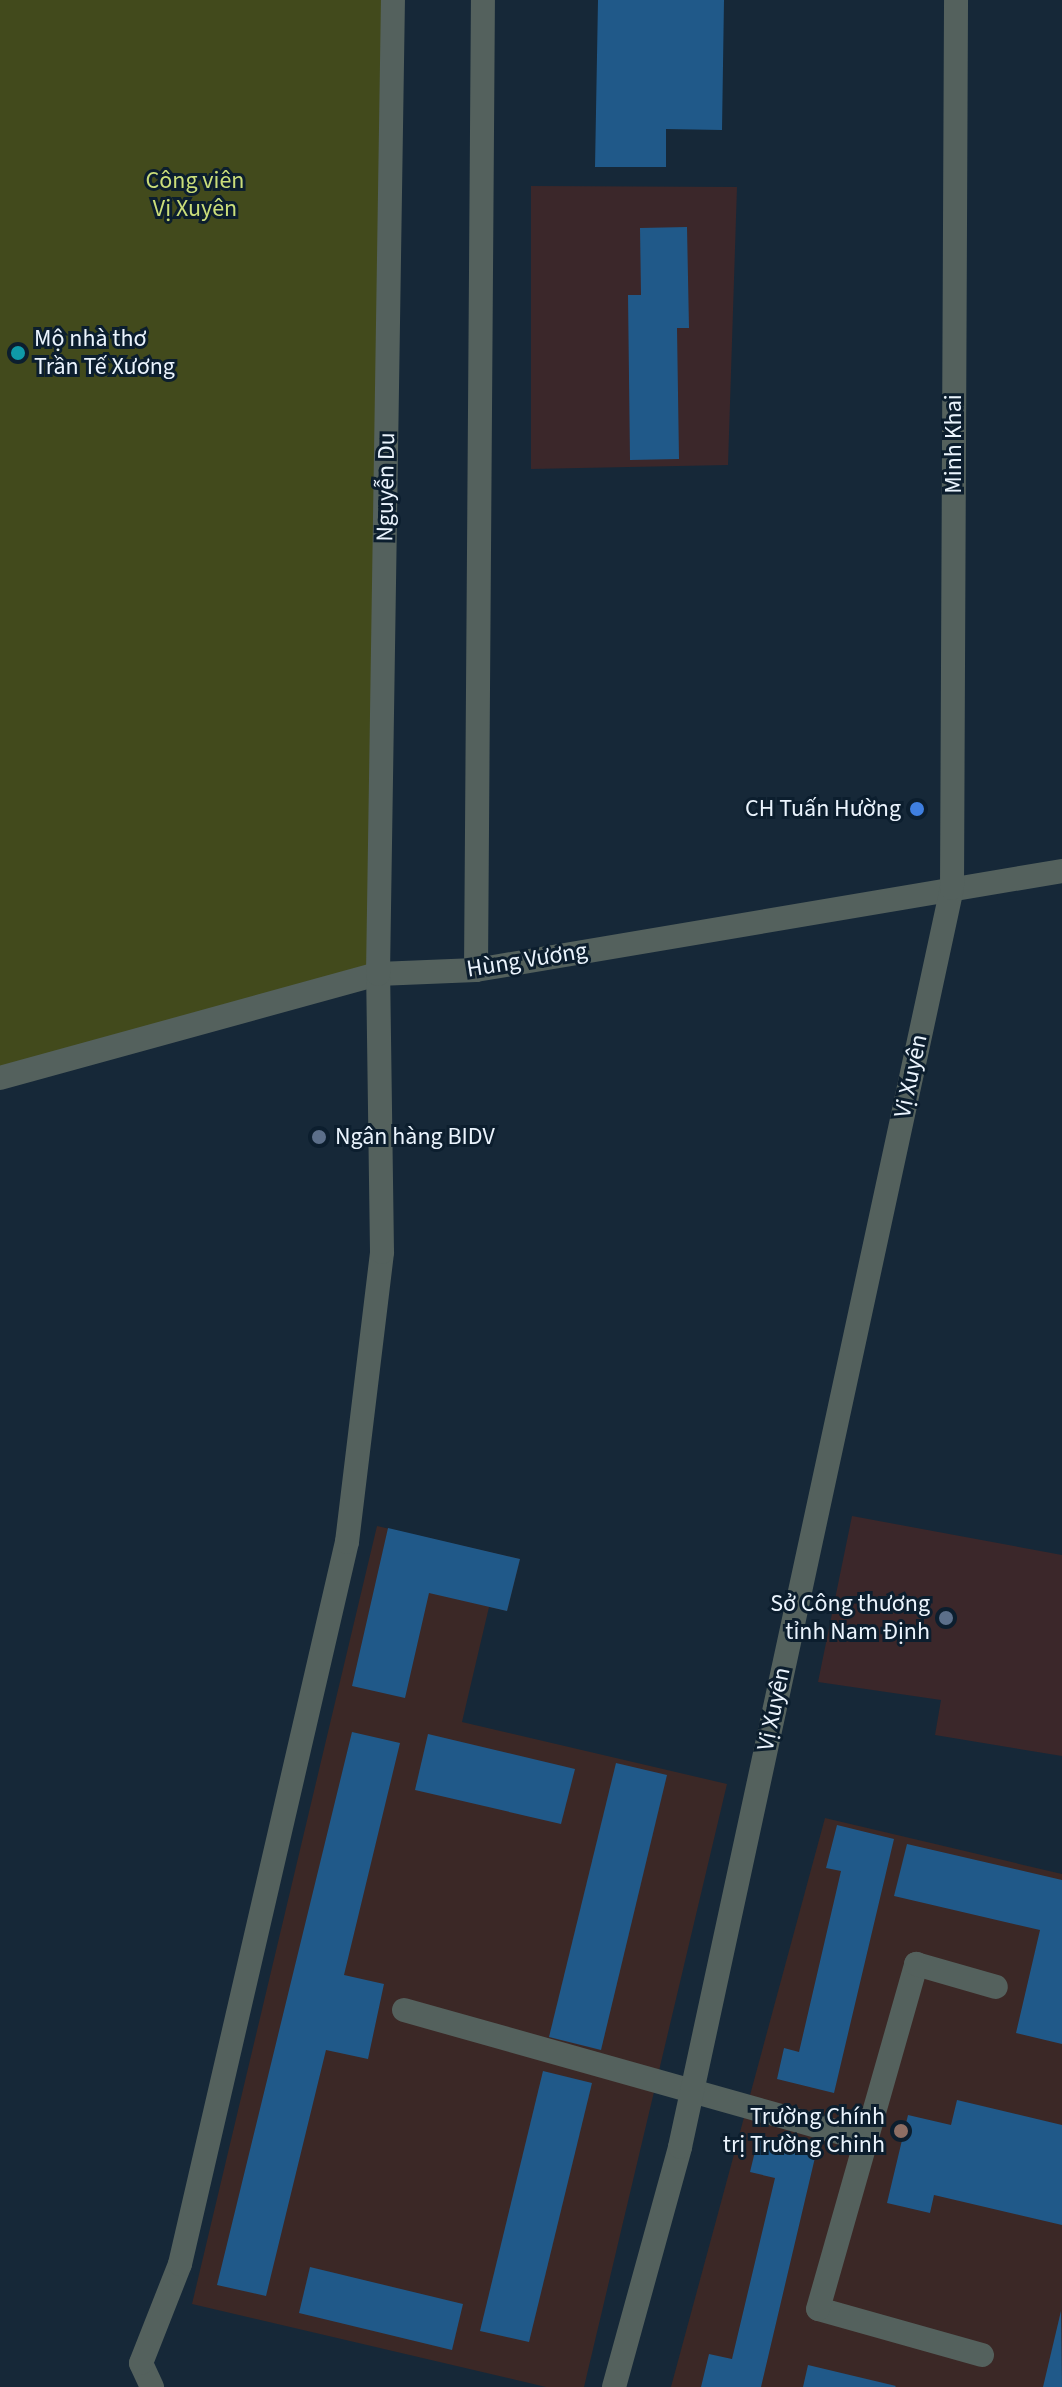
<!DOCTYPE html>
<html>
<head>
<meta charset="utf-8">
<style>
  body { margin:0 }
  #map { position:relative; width:1062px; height:2387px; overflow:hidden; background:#162838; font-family:"Source Sans 3",sans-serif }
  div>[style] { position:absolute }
  .commercial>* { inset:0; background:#3b272a }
  .education>* { inset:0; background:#3b2826 }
  .green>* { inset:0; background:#424a1c }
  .building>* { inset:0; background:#205989 }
  .minor>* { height:24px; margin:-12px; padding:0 12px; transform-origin:12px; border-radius:12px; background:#54615d }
  .dots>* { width:22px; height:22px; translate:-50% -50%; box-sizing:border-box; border:4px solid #0c1e2e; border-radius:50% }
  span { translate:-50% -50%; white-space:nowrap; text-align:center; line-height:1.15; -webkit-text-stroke:6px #0c1e2e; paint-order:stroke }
  .park-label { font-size:24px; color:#cbde7a }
  .poi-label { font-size:24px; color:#ebf4fd }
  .left { translate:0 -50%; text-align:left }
  .right { translate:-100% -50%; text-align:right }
  .street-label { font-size:24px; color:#ebf4fd }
</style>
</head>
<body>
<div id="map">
  <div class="commercial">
    <div style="clip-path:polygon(531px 186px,737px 187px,728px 465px,531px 469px)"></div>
    <div style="clip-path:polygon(852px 1516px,1062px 1555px,1062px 1756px,935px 1735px,941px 1700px,818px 1682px)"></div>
  </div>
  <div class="education">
    <div style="clip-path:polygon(377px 1526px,520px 1559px,507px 1611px,489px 1607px,462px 1722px,727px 1784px,584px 2387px,546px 2387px,192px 2304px)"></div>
    <div style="clip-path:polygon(825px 1818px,1062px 1874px,1062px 2387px,671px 2387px)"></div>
  </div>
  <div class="green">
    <div style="clip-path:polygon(0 0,393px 0,378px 974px,0 1078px)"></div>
  </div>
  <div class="building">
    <div style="clip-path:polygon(598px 0,724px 0,722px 130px,666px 129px,666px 167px,595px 167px)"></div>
    <div style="clip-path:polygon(687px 227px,689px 328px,677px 328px,679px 459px,630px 460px,628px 295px,641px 295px,640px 228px)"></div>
    <div style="clip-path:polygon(388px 1528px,520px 1559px,507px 1611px,429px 1593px,405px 1698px,352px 1686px)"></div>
    <div style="clip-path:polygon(352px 1732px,400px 1743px,344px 1975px,384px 1984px,368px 2059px,326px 2050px,266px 2296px,217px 2285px)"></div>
    <div style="clip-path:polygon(428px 1734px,575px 1769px,561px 1824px,415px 1790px)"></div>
    <div style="clip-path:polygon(616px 1763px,667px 1775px,601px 2050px,549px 2037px)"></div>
    <div style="clip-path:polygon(837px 1825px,894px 1839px,834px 2093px,777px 2079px,784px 2048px,799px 2052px,841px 1871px,826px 1868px)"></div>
    <div style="clip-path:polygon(907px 1844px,1062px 1880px,1062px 2044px,1016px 2033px,1040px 1930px,894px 1896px)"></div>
    <div style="clip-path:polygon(543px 2071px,592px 2083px,529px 2342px,480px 2331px)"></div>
    <div style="clip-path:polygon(957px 2100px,1062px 2125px,1062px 2225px,934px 2195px,930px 2213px,887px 2203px,908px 2115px,951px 2125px)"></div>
    <div style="clip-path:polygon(759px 2135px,817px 2149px,761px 2387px,701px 2387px,709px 2354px,732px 2359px,775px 2178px,750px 2172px)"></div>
    <div style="clip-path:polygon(310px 2267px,463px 2304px,452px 2350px,299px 2313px)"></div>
    <div style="clip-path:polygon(1061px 2311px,1062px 2387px,1043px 2387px)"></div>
    <div style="clip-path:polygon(808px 2365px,896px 2386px,895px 2387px,803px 2387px)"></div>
  </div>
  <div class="minor">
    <div style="left:476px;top:970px;width:970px;rotate:-89.59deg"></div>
    <div style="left:0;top:1078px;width:392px;rotate:-15.4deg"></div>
    <div style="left:378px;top:974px;width:98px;rotate:-2.3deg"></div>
    <div style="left:476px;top:970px;width:594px;rotate:-9.59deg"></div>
    <div style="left:404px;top:2010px;width:480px;rotate:15.7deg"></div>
    <div style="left:982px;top:2355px;width:170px;rotate:-164.3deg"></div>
    <div style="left:818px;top:2309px;width:359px;rotate:-74.1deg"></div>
    <div style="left:916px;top:1964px;width:83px;rotate:16deg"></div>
    <div style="left:152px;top:2387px;width:26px;rotate:-115deg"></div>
    <div style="left:141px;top:2363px;width:106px;rotate:-68.5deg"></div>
    <div style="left:180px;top:2264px;width:741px;rotate:-76.98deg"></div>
    <div style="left:347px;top:1542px;width:292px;rotate:-83.1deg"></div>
    <div style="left:382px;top:1252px;width:278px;rotate:-90.8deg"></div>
    <div style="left:378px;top:974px;width:974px;rotate:-89.12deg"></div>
    <div style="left:614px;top:2387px;width:249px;rotate:-74.6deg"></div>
    <div style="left:680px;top:2147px;width:1288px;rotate:-77.81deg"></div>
    <div style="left:952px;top:888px;width:888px;rotate:-89.74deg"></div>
  </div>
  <div class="dots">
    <div style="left:18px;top:353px;background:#0f9aa8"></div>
    <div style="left:917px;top:809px;background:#3f7fe0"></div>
    <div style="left:319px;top:1137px;background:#5c6f8a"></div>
    <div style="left:946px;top:1618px;background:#5c6f8a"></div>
    <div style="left:901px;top:2131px;background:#8d6e63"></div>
  </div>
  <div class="park-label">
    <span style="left:195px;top:195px">Công viên<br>Vị Xuyên</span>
  </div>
  <div class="poi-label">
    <span class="left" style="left:34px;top:353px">Mộ nhà thơ<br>Trần Tế Xương</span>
    <span class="right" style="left:901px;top:809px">CH Tuấn Hường</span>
    <span class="left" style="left:335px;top:1137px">Ngân hàng BIDV</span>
    <span class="right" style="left:930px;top:1618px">Sở Công thương<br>tỉnh Nam Định</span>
    <span class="right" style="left:885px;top:2131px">Trường Chính<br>trị Trường Chinh</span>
  </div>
  <div class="street-label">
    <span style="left:954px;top:444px;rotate:-90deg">Minh Khai</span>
    <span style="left:386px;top:487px;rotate:-89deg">Nguyễn Du</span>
    <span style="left:527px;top:960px;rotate:-9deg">Hùng Vương</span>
    <span style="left:911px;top:1076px;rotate:-78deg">Vị Xuyên</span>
    <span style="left:774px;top:1709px;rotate:-78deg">Vị Xuyên</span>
  </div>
</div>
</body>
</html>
